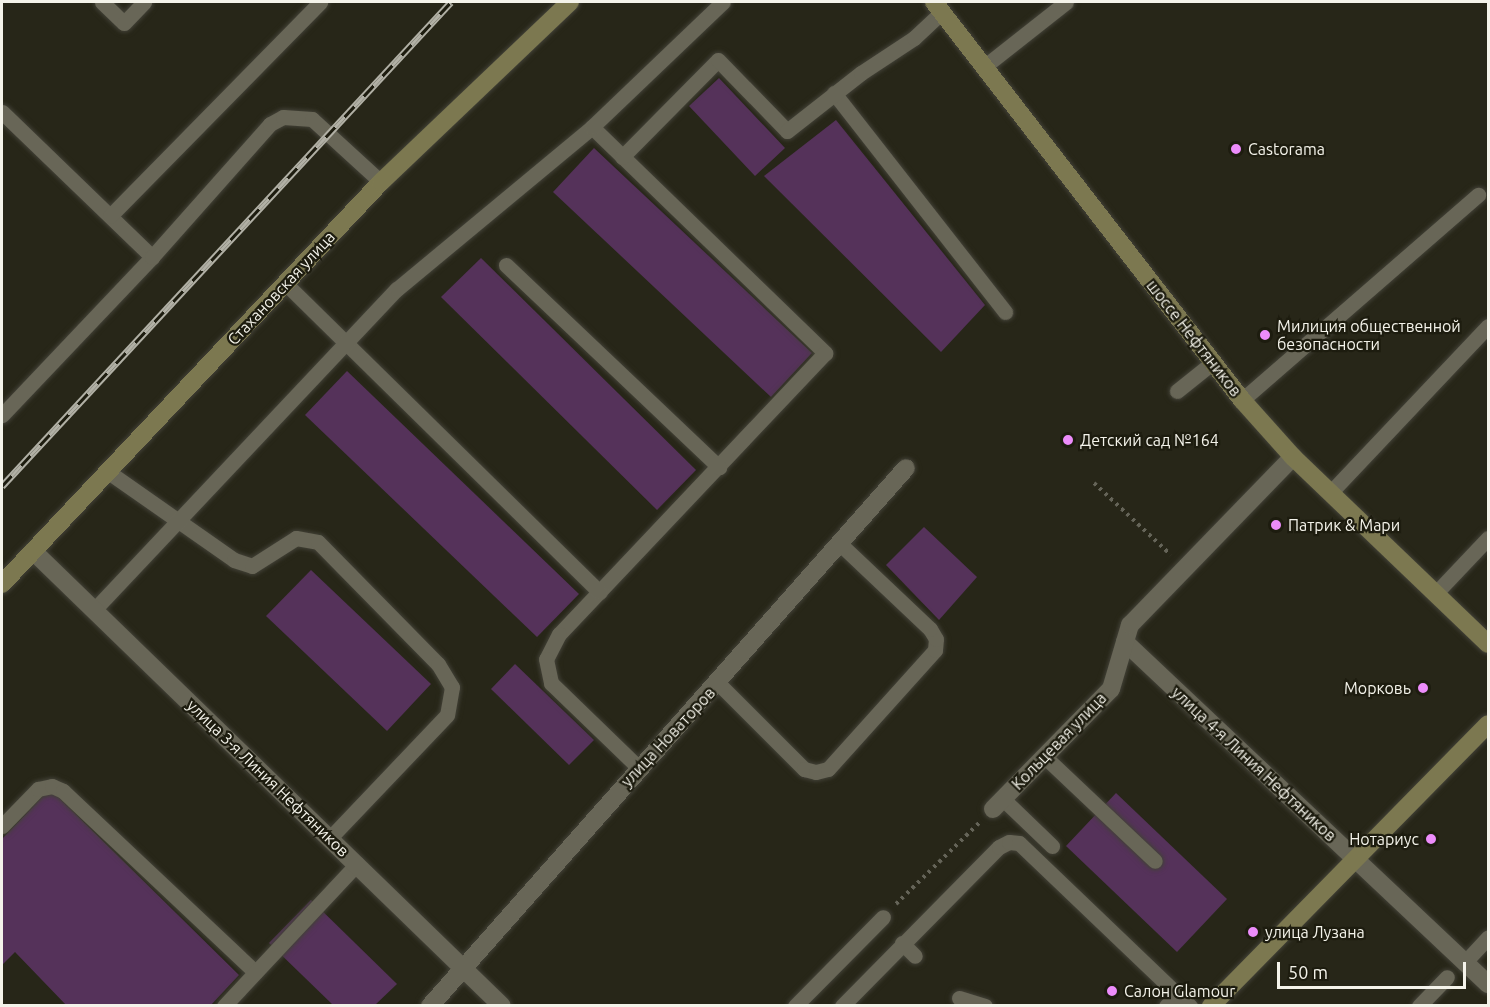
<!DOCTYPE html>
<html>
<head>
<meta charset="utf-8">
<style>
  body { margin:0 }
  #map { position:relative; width:1490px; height:1007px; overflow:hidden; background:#272618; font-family:Ubuntu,sans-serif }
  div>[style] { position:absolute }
  .green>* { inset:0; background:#55325a }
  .path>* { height:4px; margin-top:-2px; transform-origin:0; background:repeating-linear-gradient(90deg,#656458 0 3px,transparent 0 7.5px) }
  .roads { filter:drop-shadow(0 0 2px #424137) drop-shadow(0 0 2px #424137) }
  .lane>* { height:15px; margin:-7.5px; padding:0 7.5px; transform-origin:7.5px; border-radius:7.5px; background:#686657 }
  .street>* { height:18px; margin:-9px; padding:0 9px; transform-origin:9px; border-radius:9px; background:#686657 }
  .secondary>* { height:18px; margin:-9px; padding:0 9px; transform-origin:9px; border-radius:9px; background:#7c7850 }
  .rail>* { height:7px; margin-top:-3.5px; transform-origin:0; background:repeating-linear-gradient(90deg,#1d1c0f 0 14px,#b1b0a5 0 28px); box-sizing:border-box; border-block:2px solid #b1b0a5 }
  .dots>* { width:16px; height:16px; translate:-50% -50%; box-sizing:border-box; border:3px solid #1d1c0f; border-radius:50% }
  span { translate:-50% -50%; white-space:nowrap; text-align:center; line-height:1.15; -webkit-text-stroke:4.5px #1d1c0f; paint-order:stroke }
  .poi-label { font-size:16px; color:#f4f3ea }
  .left { translate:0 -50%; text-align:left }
  .right { translate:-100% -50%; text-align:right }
  .street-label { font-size:16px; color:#f4f3ea }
  .frame { position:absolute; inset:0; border:3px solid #f4f3ea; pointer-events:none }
  .scale { position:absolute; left:1277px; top:962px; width:189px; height:27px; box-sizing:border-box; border:3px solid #f4f3ea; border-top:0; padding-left:8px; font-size:18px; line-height:21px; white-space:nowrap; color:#f4f3ea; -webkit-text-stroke:4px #1d1c0f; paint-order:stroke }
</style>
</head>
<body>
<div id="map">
  <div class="green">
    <div style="clip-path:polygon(719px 78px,785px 148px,755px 176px,689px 106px)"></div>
    <div style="clip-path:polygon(836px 120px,985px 305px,941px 352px,764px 176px)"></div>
    <div style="clip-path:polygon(594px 148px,812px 353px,771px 397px,553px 192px)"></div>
    <div style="clip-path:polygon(481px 258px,696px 470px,657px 510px,441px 297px)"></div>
    <div style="clip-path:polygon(347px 371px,579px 594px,537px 637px,305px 415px)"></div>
    <div style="clip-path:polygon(924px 527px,977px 577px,939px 620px,886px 565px)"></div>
    <div style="clip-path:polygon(311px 570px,431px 684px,387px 731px,266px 616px)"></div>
    <div style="clip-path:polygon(515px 664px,594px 740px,569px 765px,491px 689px)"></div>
    <div style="clip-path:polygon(50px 789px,239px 975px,211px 1005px,67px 1006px,15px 952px,2px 965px,2px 839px)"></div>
    <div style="clip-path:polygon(1116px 793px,1227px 899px,1177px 952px,1066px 846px)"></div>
    <div style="clip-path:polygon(311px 900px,397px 984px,375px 1005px,333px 1005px,269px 943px)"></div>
  </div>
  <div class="path">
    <div style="left:1094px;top:483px;width:105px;rotate:43.1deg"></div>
    <div style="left:896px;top:904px;width:116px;rotate:-44.3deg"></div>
  </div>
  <div class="roads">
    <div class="lane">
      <div style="left:102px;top:2px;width:30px;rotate:44deg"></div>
      <div style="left:124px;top:23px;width:29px;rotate:-46deg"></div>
      <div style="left:985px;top:66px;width:103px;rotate:-38.3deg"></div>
      <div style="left:834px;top:93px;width:278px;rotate:52deg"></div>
      <div style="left:2px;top:112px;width:209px;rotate:44deg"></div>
      <div style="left:152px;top:257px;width:218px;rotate:133.5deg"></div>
      <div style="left:592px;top:127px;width:325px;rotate:44.1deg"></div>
      <div style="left:825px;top:353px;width:387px;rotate:133.4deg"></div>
      <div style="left:559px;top:634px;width:28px;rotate:117deg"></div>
      <div style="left:546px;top:659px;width:25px;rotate:78deg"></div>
      <div style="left:551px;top:683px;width:121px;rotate:44deg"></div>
      <div style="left:622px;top:157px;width:136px;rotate:-45.3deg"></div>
      <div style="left:718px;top:60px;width:99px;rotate:45.8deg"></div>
      <div style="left:787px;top:131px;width:94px;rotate:-38.1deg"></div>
      <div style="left:861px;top:73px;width:64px;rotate:-33.4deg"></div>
      <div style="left:914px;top:38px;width:38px;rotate:-43deg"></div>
      <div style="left:110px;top:216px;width:300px;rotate:-45.5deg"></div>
      <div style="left:152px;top:257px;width:178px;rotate:-48.4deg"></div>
      <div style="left:270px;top:124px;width:15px;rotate:-28deg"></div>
      <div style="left:283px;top:117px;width:29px;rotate:4deg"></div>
      <div style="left:312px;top:119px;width:93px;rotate:42.4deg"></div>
      <div style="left:506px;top:265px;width:294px;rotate:43.5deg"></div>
      <div style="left:285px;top:283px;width:441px;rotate:44.5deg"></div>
      <div style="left:1177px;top:391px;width:45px;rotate:-38.7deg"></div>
      <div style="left:1242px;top:400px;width:313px;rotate:-41deg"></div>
      <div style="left:107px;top:471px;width:155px;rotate:35deg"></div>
      <div style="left:234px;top:560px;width:19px;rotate:18deg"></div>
      <div style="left:252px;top:566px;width:52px;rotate:-32.5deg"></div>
      <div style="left:296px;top:538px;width:22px;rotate:10deg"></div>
      <div style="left:318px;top:542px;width:171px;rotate:45.5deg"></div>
      <div style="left:438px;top:664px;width:27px;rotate:59deg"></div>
      <div style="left:452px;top:687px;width:28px;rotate:100deg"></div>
      <div style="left:447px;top:715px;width:170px;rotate:133.6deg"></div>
      <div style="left:1330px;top:493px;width:230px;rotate:-46.6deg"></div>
      <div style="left:1435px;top:594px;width:77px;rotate:-46.6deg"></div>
      <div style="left:94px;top:610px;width:441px;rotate:-46.7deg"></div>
      <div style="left:397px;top:289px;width:254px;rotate:-39.7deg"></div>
      <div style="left:592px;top:127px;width:181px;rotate:-43.7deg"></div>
      <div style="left:718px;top:683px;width:122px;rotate:45deg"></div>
      <div style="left:804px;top:769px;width:12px;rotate:14deg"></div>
      <div style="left:816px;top:772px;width:12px;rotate:-14deg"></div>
      <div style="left:828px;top:769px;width:160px;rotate:-48deg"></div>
      <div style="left:935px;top:650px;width:11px;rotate:-85deg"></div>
      <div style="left:936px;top:639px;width:12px;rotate:-121deg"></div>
      <div style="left:930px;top:629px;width:124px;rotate:-136.6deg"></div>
      <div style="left:1045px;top:757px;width:151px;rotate:43.4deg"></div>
      <div style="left:1003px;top:799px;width:68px;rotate:43.8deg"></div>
      <div style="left:2px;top:826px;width:52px;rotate:-45.8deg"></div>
      <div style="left:38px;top:789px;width:14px;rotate:-12deg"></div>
      <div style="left:52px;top:786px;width:12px;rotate:24deg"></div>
      <div style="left:63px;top:791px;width:264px;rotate:43.3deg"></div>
      <div style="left:902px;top:943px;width:18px;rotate:45deg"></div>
      <div style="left:1465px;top:962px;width:34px;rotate:-47deg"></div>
      <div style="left:959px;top:998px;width:27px;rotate:17deg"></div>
      <div style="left:224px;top:1006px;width:195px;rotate:-46.9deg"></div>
      <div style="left:795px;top:1006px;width:125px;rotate:-45.3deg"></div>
      <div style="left:842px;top:1006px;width:223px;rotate:-45.4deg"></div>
      <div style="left:999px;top:847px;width:11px;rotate:-27deg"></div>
      <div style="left:1009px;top:842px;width:10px;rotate:6deg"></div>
      <div style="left:1019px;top:843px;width:219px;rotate:43.7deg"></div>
      <div style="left:1166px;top:1006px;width:16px;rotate:-47deg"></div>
      <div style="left:1177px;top:994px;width:18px;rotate:43deg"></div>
      <div style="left:1419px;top:1006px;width:40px;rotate:-46deg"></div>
    </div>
    <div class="street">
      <div style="left:33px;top:551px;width:653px;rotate:44.13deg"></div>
      <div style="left:1125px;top:642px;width:499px;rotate:43.3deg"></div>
      <div style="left:993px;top:809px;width:168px;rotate:-45.5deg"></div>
      <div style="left:1111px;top:689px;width:67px;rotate:-73.5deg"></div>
      <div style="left:1130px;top:625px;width:234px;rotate:-45.9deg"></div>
      <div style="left:430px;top:1006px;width:718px;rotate:-48.5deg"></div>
    </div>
    <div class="secondary">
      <div style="left:934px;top:2px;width:503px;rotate:52.26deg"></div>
      <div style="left:1242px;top:400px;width:76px;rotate:48.2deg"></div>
      <div style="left:1293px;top:457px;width:270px;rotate:43.8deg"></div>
      <div style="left:2px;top:584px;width:552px;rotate:-46.69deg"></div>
      <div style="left:381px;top:182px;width:261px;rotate:-43.6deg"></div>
      <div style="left:1211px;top:1006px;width:395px;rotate:-45.5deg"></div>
    </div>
  </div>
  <div class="rail">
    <div style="left:2px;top:486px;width:660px;rotate:-47.15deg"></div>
  </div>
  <div class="dots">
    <div style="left:1236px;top:149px;background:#ec8cfa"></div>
    <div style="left:1265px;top:335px;background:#ec8cfa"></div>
    <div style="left:1068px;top:440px;background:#ec8cfa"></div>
    <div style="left:1276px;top:525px;background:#ec8cfa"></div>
    <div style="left:1423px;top:688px;background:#ec8cfa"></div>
    <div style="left:1431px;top:839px;background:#ec8cfa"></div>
    <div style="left:1253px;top:932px;background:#ec8cfa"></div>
    <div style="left:1112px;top:991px;background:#ec8cfa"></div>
  </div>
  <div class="poi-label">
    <span class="left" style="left:1248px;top:149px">Castorama</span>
    <span class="left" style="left:1277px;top:335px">Милиция общественной<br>безопасности</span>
    <span class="left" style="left:1080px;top:440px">Детский сад №164</span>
    <span class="left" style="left:1288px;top:525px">Патрик &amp; Мари</span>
    <span class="right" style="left:1411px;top:688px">Морковь</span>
    <span class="right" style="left:1419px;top:839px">Нотариус</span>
    <span class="left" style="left:1265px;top:932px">улица Лузана</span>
    <span class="left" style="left:1124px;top:991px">Салон Glamour</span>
  </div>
  <div class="street-label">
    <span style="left:281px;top:288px;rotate:-47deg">Стахановская улица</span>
    <span style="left:1194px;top:338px;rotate:52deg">шоссе Нефтяников</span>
    <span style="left:668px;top:737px;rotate:-47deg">улица Новаторов</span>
    <span style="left:1059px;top:741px;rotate:-46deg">Кольцевая улица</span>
    <span style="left:1254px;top:764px;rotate:43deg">улица 4-я Линия Нефтяников</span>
    <span style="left:268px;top:778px;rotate:44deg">улица 3-я Линия Нефтяников</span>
  </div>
  <div class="frame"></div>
  <div class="scale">50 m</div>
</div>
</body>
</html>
